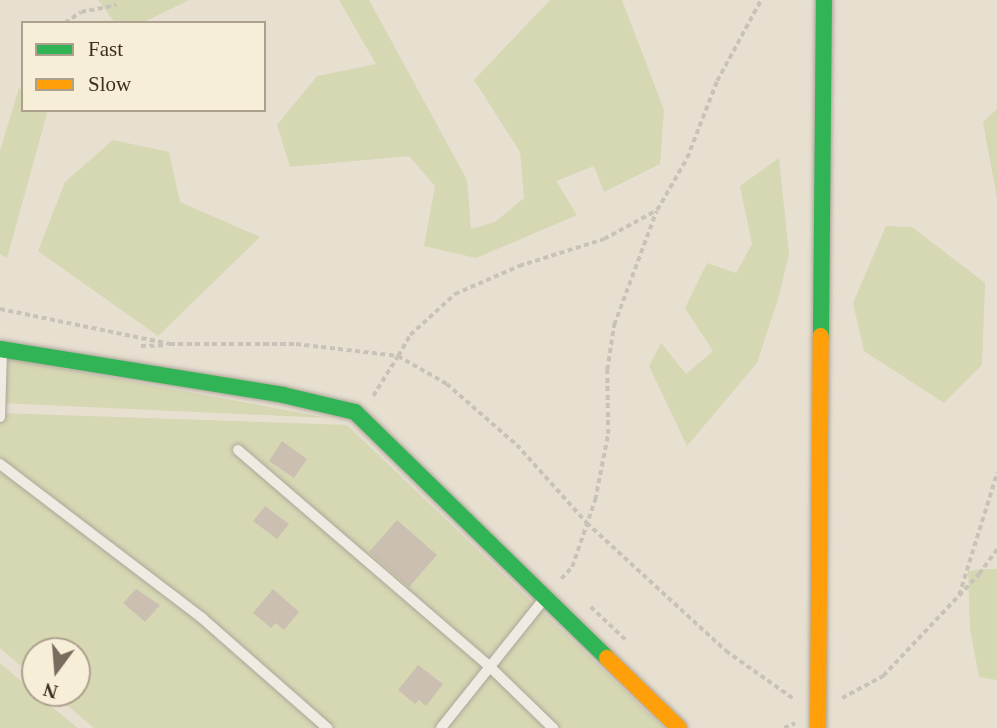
<!DOCTYPE html>
<html>
<head>
<meta charset="utf-8">
<style>
  body { margin:0 }
  #map { position:relative; width:997px; height:728px; overflow:hidden; background:#e7e0d1; font-family:"Times New Roman",serif }
  div>[style] { position:absolute }
  .green>* { inset:0; background:#d6d7b3 }
  .building>* { inset:0; background:#cbbfb2 }
  .path>* { height:3.5px; margin-top:-1.75px; transform-origin:0; background:repeating-linear-gradient(90deg,#c8c2b9 0 5px,transparent 0 8.5px) }
  .roads { filter:drop-shadow(0 0 2px #ada599) drop-shadow(0 0 2px #ada599) }
  .lane>* { height:10px; margin:-5px; padding:0 5px; transform-origin:5px; border-radius:5px; background:#efebe3 }
  .fast>* { height:16px; margin:-8px; padding:0 8px; transform-origin:8px; border-radius:8px; background:#30b455 }
  .slow>* { height:16px; margin:-8px; padding:0 8px; transform-origin:8px; border-radius:8px; background:#ff9f0a }
  span { translate:-50% -50%; white-space:nowrap; text-align:center; line-height:1.15; -webkit-text-stroke:7px #f7eed8; paint-order:stroke }
  .legend { position:absolute; left:21px; top:21px; width:245px; height:91px; box-sizing:border-box; background:#f7eed8; border:2px solid #ada18e; margin:0; padding:9px 12px; list-style:none; font-size:21px; color:#3d2e20 }
  .legend li { display:flex; align-items:center; gap:14px; height:35px }
  .legend b { width:35px; border:2px solid #ada18e }
  .north { position:absolute; left:21px; top:637px; width:70px; height:70px; box-sizing:border-box; background:#f7eed8; border:2px solid #ada18e; border-radius:50%; rotate:196deg; font-size:19px; font-weight:700; line-height:28px; text-align:center; color:#3d2e20 }
  .north::after { content:''; display:block; margin:auto; width:24px; height:32px; background:#786c5e; clip-path:polygon(50% 0,100% 100%,50% 72%,0 100%) }
</style>
</head>
<body>
<div id="map">
  <div class="green">
    <div style="clip-path:polygon(98px 0,189px 0,142px 23px,115px 23px)"></div>
    <div style="clip-path:polygon(339px 0,369px 0,467px 180px,471px 229px,495px 222px,524px 198px,520px 152px,474px 80px,550px 0,622px 0,664px 110px,660px 164px,604px 192px,594px 166px,556px 181px,577px 215px,476px 258px,424px 246px,435px 186px,409px 156px,290px 167px,277px 125px,317px 76px,376px 64px)"></div>
    <div style="clip-path:polygon(19px 88px,23px 90px,23px 110px,48px 110px,7px 258px,0 254px,0 151px)"></div>
    <div style="clip-path:polygon(997px 109px,997px 198px,983px 122px)"></div>
    <div style="clip-path:polygon(113px 140px,169px 152px,180px 202px,260px 237px,158px 336px,38px 251px,65px 182px)"></div>
    <div style="clip-path:polygon(779px 158px,789px 254px,779px 296px,757px 363px,687px 446px,649px 366px,661px 343px,686px 374px,713px 351px,685px 308px,707px 263px,736px 273px,752px 244px,740px 186px)"></div>
    <div style="clip-path:polygon(886px 226px,912px 227px,985px 283px,982px 365px,944px 403px,864px 351px,853px 303px)"></div>
    <div style="clip-path:polygon(0 357px,328px 418px,0 403px)"></div>
    <div style="clip-path:polygon(0 413px,347px 425px,664px 728px,94px 728px,53px 693px,77px 693px,77px 651px,35px 651px,35px 678px,0 648px)"></div>
    <div style="clip-path:polygon(984px 569px,997px 569px,997px 680px,979px 677px,970px 629px,968px 571px)"></div>
    <div style="clip-path:polygon(0 663px,35px 693px,78px 728px,0 728px)"></div>
  </div>
  <div class="building">
    <div style="clip-path:polygon(282px 441px,307px 459px,294px 478px,269px 461px)"></div>
    <div style="clip-path:polygon(265px 506px,289px 524px,277px 539px,253px 521px)"></div>
    <div style="clip-path:polygon(397px 520px,437px 555px,409px 587px,369px 552px)"></div>
    <div style="clip-path:polygon(136px 589px,160px 605px,145px 622px,123px 603px)"></div>
    <div style="clip-path:polygon(273px 589px,299px 612px,284px 630px,276px 623px,271px 628px,253px 613px)"></div>
    <div style="clip-path:polygon(418px 665px,443px 684px,426px 706px,419px 700px,415px 704px,398px 690px)"></div>
  </div>
  <div class="path">
    <div style="left:65px;top:23px;width:19px;rotate:-35deg"></div>
    <div style="left:81px;top:12px;width:36px;rotate:-11deg"></div>
    <div style="left:0;top:309px;width:174px;rotate:11.6deg"></div>
    <div style="left:170px;top:344px;width:126px"></div>
    <div style="left:296px;top:344px;width:103px;rotate:6.7deg"></div>
    <div style="left:398px;top:356px;width:56px;rotate:29.7deg"></div>
    <div style="left:447px;top:384px;width:93px;rotate:41.1deg"></div>
    <div style="left:517px;top:445px;width:105px;rotate:48.1deg"></div>
    <div style="left:587px;top:523px;width:189px;rotate:42.6deg"></div>
    <div style="left:726px;top:651px;width:83px;rotate:35.2deg"></div>
    <div style="left:141px;top:346px;width:24px;rotate:-2deg"></div>
    <div style="left:398px;top:356px;width:24px;rotate:-60deg"></div>
    <div style="left:410px;top:335px;width:61px;rotate:-42.3deg"></div>
    <div style="left:455px;top:294px;width:70px;rotate:-23.6deg"></div>
    <div style="left:519px;top:266px;width:89px;rotate:-17.6deg"></div>
    <div style="left:604px;top:239px;width:60px;rotate:-28.7deg"></div>
    <div style="left:657px;top:210px;width:60px;rotate:-60deg"></div>
    <div style="left:687px;top:158px;width:83px;rotate:-68.7deg"></div>
    <div style="left:717px;top:81px;width:92px;rotate:-61.5deg"></div>
    <div style="left:373px;top:396px;width:47px;rotate:-58deg"></div>
    <div style="left:561px;top:579px;width:16px;rotate:-47deg"></div>
    <div style="left:572px;top:567px;width:71px;rotate:-71.1deg"></div>
    <div style="left:595px;top:500px;width:67px;rotate:-78.9deg"></div>
    <div style="left:608px;top:434px;width:64px;rotate:-90.9deg"></div>
    <div style="left:607px;top:370px;width:46px;rotate:-81.2deg"></div>
    <div style="left:614px;top:325px;width:121px;rotate:-69.6deg"></div>
    <div style="left:959px;top:595px;width:128px;rotate:-72.7deg"></div>
    <div style="left:591px;top:607px;width:48px;rotate:43.3deg"></div>
    <div style="left:842px;top:698px;width:47px;rotate:-28.2deg"></div>
    <div style="left:883px;top:676px;width:140px;rotate:-46.7deg"></div>
    <div style="left:979px;top:574px;width:31px;rotate:-54deg"></div>
    <div style="left:784px;top:728px;width:12px;rotate:-24deg"></div>
  </div>
  <div class="roads">
    <div class="lane">
      <div style="left:0;top:417px;width:67px;rotate:-88.3deg"></div>
      <div style="left:238px;top:450px;width:330px;rotate:40.7deg"></div>
      <div style="left:488px;top:665px;width:91px;rotate:44.1deg"></div>
      <div style="left:0;top:464px;width:254px;rotate:37.3deg"></div>
      <div style="left:202px;top:618px;width:167px;rotate:41.3deg"></div>
      <div style="left:441px;top:728px;width:165px;rotate:-51.4deg"></div>
    </div>
    <div class="fast">
      <div style="left:821px;top:336px;width:336px;rotate:-89.5deg"></div>
      <div style="left:0;top:349px;width:287px;rotate:9.2deg"></div>
      <div style="left:283px;top:395px;width:74px;rotate:13.3deg"></div>
      <div style="left:355px;top:412px;width:352px;rotate:44.3deg"></div>
    </div>
    <div class="slow">
      <div style="left:607px;top:658px;width:100px;rotate:44.2deg"></div>
      <div style="left:818px;top:728px;width:392px;rotate:-89.6deg"></div>
    </div>
  </div>
  <ul class="legend">
  <li><b style="height:9px;background:#30b455"></b>Fast</li>
  <li><b style="height:9px;background:#ff9f0a"></b>Slow</li>
  </ul>
  <div class="north">N</div>
</div>
</body>
</html>
